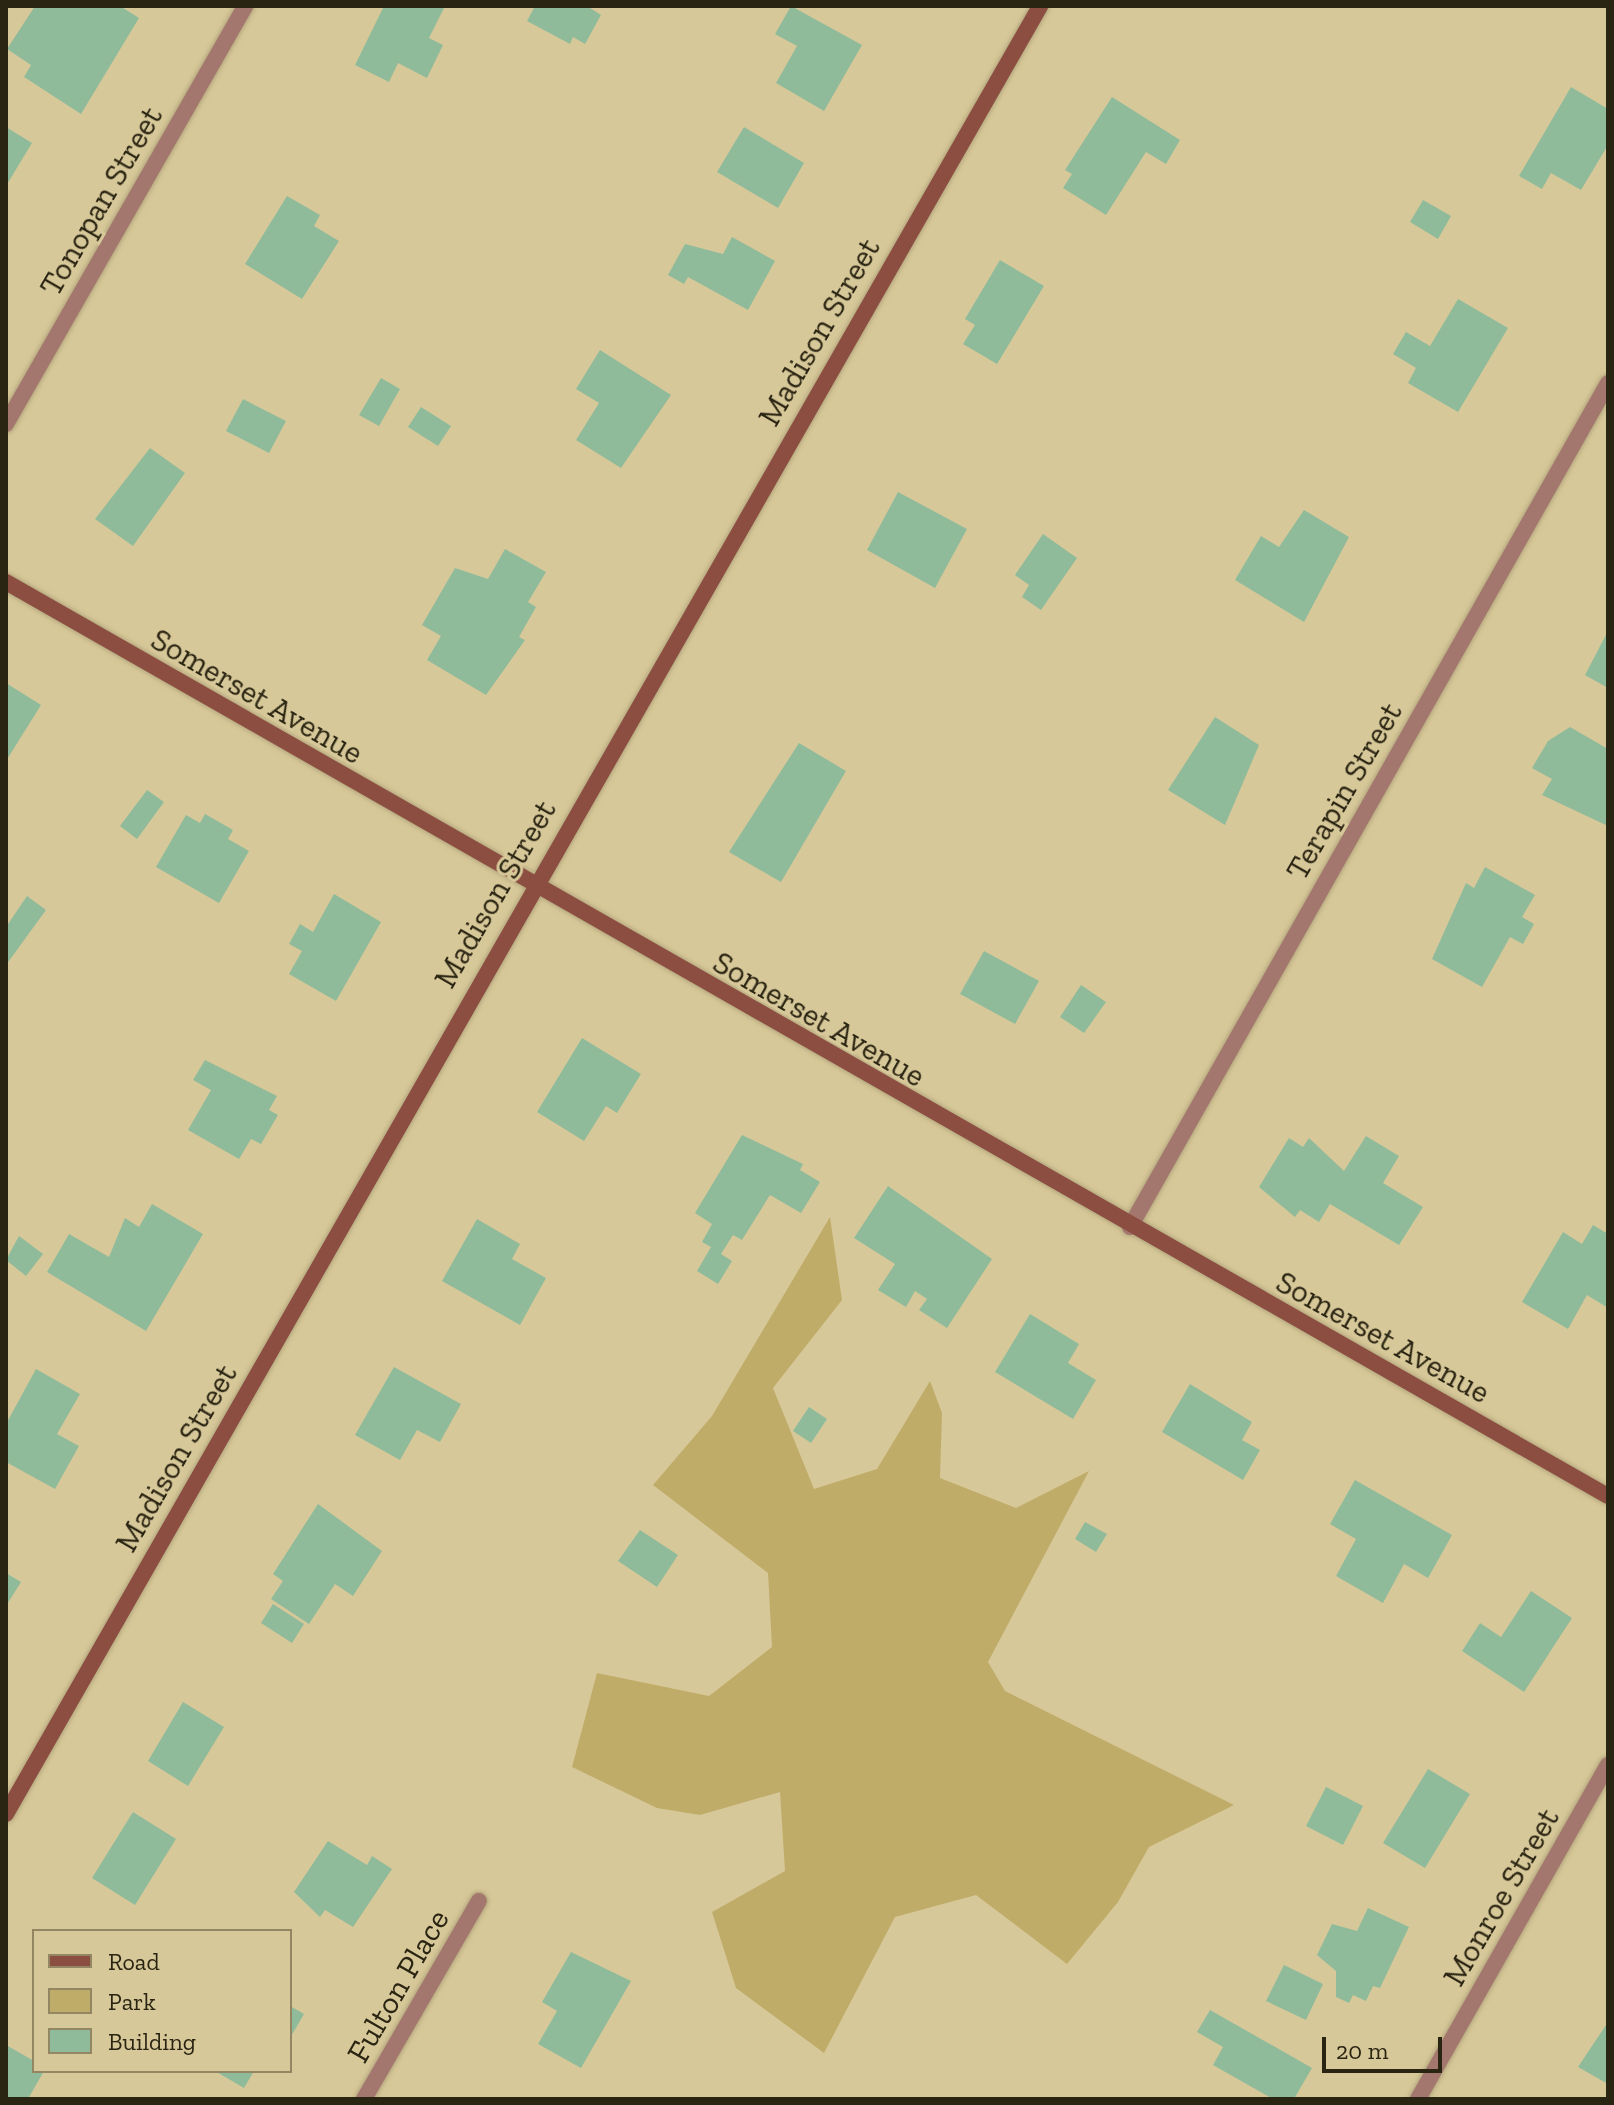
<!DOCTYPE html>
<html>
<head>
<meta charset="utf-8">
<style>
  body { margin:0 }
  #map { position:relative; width:1614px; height:2105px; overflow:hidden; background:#d7c899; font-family:"Zilla Slab",serif }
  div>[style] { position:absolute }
  .green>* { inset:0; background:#c0ac69 }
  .building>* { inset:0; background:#8fbb9b }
  .roads { filter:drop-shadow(0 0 2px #b4a77e) drop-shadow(0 0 2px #b4a77e) }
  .street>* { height:16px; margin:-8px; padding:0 8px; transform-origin:8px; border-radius:8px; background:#a3776d }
  .secondary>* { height:16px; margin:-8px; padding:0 8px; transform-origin:8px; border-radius:8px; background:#8c4e41 }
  span { translate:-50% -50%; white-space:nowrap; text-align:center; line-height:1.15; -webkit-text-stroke:6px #d7c899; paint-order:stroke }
  .street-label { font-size:32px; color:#2a2412 }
  .frame { position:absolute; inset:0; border:8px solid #2a2412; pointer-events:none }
  .legend { position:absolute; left:32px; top:1929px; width:260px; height:144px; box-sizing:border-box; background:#d7c899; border:2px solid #928663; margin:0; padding:10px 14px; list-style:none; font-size:24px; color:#2a2412 }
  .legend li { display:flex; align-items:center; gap:16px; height:40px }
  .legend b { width:40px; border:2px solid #928663 }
  .scale { position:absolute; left:1322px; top:2037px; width:120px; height:36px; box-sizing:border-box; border:4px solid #2a2412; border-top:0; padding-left:10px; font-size:24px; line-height:28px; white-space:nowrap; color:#2a2412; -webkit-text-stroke:6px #d7c899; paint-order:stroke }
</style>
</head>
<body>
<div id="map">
  <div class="green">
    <div style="clip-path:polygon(830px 1217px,842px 1300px,773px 1388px,814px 1489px,877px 1469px,930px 1381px,942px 1413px,940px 1478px,1016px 1508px,1089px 1471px,988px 1662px,1005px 1691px,1234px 1805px,1149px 1847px,1118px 1902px,1067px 1964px,976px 1895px,895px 1917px,824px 2053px,736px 1988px,712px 1912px,785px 1871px,780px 1792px,700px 1815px,657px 1808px,572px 1767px,597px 1673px,709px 1696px,772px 1647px,768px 1573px,653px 1485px,712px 1416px)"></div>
  </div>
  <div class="building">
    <div style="clip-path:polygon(35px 6px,120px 6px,139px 18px,81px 114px,24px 77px,31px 65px,7px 49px)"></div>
    <div style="clip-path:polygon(384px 6px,445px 6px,429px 38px,443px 45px,427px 78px,398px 63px,389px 82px,355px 65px)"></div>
    <div style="clip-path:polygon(535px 6px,587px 6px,601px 15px,585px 44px,573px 37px,570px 44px,527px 21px)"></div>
    <div style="clip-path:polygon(791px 6px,862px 45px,824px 111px,776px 83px,797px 46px,775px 34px)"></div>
    <div style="clip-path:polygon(1571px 87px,1608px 109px,1608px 145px,1581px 190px,1551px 173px,1542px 189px,1519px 176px)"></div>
    <div style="clip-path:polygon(1112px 97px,1180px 140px,1166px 164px,1146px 152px,1106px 215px,1063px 188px,1072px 174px,1065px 170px)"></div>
    <div style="clip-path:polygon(6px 127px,32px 143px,6px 186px)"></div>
    <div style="clip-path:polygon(744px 127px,804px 163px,778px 208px,717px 172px)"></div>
    <div style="clip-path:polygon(287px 196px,320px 215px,314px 226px,339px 241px,302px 299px,245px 264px)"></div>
    <div style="clip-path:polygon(1423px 200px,1451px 216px,1438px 239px,1410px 222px)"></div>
    <div style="clip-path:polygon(732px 237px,775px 261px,748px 310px,688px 277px,684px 284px,668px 275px,685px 244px,723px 254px)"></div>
    <div style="clip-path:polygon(1000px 260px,1044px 286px,997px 364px,963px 344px,975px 325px,965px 319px)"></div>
    <div style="clip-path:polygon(1458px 299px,1508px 328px,1458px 412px,1408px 383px,1416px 368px,1393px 354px,1406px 332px,1430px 346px)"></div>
    <div style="clip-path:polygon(600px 350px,671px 395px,621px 468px,576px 440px,599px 403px,576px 389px)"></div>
    <div style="clip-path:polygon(381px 378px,400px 389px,379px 426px,359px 415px)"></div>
    <div style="clip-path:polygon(243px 399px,286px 421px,269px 453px,226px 431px)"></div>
    <div style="clip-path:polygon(421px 407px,451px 426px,438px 446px,408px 427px)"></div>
    <div style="clip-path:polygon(150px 448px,185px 473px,133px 546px,95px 519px)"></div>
    <div style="clip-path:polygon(898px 492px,967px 529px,935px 588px,867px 550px)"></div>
    <div style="clip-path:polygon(1304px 510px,1349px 537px,1304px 622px,1235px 580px,1261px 536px,1279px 547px)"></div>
    <div style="clip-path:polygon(1043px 534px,1077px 558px,1041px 610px,1022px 597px,1029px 585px,1015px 575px)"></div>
    <div style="clip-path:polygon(505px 549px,546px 572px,528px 602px,536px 607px,519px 637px,525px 640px,486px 695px,427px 660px,441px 636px,422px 625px,455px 568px,488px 579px)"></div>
    <div style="clip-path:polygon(1608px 631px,1608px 688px,1585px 675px)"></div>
    <div style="clip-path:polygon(6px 683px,41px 705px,6px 761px)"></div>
    <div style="clip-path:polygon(1215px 717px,1259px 745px,1225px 825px,1168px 790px)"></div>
    <div style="clip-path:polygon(1570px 727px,1608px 749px,1608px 826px,1542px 795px,1552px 779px,1532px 768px,1548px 741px)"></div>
    <div style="clip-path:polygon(799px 743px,846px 771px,781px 882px,729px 852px)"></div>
    <div style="clip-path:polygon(147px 790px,164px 802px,137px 839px,120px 826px)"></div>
    <div style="clip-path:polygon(205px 814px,233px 830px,228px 839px,249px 851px,219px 903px,156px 867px,186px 815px,200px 823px)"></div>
    <div style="clip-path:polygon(1485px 867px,1535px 895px,1522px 917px,1534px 924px,1523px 944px,1510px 937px,1482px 987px,1432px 959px,1466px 883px,1474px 888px)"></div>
    <div style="clip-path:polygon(334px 894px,381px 922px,336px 1001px,289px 974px,302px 951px,289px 944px,300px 924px,313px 932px)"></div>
    <div style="clip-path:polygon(27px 896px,46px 910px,6px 965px,6px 927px)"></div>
    <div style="clip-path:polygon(984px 951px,1039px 981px,1015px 1024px,960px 994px)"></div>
    <div style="clip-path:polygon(1081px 985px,1106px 1002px,1084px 1033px,1060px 1017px)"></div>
    <div style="clip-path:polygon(582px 1038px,641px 1074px,617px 1113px,606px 1106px,584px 1141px,537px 1112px)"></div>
    <div style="clip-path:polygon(205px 1060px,277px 1096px,269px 1110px,278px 1115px,261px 1144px,251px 1139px,239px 1159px,188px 1130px,211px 1090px,193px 1080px)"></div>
    <div style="clip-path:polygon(742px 1135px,803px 1164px,800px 1170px,820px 1182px,801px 1213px,770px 1195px,742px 1240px,733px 1235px,721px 1254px,732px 1261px,718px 1284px,697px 1271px,711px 1247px,702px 1242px,712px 1224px,695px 1213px)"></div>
    <div style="clip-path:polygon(1366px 1136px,1399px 1156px,1383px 1183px,1423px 1207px,1399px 1245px,1330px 1204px,1319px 1222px,1300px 1210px,1295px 1217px,1259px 1187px,1289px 1138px,1303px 1147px,1309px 1138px,1344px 1171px)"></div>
    <div style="clip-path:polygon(888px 1186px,992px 1259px,947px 1328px,919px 1310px,927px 1299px,915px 1291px,906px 1307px,878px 1290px,895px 1264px,854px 1238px)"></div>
    <div style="clip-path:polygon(152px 1204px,203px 1234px,146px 1331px,47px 1272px,69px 1234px,109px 1257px,125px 1218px,139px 1227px)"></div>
    <div style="clip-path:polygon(477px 1219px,520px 1244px,512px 1259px,546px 1278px,520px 1325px,442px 1281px)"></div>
    <div style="clip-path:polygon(1593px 1225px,1608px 1234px,1608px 1308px,1587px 1295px,1568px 1329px,1522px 1302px,1563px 1232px,1582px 1244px)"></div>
    <div style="clip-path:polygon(19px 1236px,43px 1254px,26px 1276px,6px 1260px)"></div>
    <div style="clip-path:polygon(1030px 1314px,1079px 1344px,1068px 1363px,1096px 1380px,1073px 1419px,995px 1372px)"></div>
    <div style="clip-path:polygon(394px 1367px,461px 1404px,440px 1442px,417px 1430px,400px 1460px,355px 1435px)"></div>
    <div style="clip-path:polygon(36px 1369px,80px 1394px,57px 1434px,79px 1446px,55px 1489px,6px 1462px,6px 1424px)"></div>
    <div style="clip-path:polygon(1190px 1384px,1252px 1422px,1242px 1440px,1260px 1450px,1243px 1480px,1162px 1432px)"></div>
    <div style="clip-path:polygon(809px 1407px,827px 1419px,811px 1443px,793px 1431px)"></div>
    <div style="clip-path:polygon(1355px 1480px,1452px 1535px,1428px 1578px,1404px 1564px,1383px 1603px,1336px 1576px,1356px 1539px,1330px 1524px)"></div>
    <div style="clip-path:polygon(318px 1504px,382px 1551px,353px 1596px,335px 1584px,309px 1624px,271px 1599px,283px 1581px,273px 1574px)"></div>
    <div style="clip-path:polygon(1085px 1522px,1107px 1534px,1096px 1552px,1075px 1539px)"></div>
    <div style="clip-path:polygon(640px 1530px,678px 1555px,657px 1587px,618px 1561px)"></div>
    <div style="clip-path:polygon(6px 1573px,21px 1582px,6px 1606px)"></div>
    <div style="clip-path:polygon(1531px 1591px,1572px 1618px,1524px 1692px,1462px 1651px,1480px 1623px,1501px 1637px)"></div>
    <div style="clip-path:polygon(273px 1604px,304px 1624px,292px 1643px,261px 1623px)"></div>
    <div style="clip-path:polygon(183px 1702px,224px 1727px,188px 1786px,148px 1761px)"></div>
    <div style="clip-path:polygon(1428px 1769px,1470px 1794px,1425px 1868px,1383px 1843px)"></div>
    <div style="clip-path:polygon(1326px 1787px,1363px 1806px,1343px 1845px,1306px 1826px)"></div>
    <div style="clip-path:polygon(133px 1812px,176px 1839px,135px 1905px,92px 1878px)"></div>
    <div style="clip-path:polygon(328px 1841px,367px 1865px,372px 1856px,392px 1869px,353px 1927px,325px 1910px,320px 1917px,294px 1892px)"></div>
    <div style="clip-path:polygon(1368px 1908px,1409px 1927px,1380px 1988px,1373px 1986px,1366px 2001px,1353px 1995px,1349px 2003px,1336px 1997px,1336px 1971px,1317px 1955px,1332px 1924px,1357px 1931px)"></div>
    <div style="clip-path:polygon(571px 1952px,631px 1981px,581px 2068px,538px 2044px,557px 2011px,542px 2002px)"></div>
    <div style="clip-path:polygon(1284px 1965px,1323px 1984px,1306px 2020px,1266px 2001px)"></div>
    <div style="clip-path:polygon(290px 2006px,304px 2014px,290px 2038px)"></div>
    <div style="clip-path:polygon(1210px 2010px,1312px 2068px,1294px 2099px,1273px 2099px,1213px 2065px,1223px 2047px,1197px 2032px)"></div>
    <div style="clip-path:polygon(1608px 2022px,1608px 2084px,1578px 2067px)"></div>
    <div style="clip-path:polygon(6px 2045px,34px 2061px,34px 2071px,44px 2071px,28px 2099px,6px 2099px)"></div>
    <div style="clip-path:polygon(215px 2071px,254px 2071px,244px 2088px)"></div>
  </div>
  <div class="roads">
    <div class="street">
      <div style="left:6px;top:424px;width:482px;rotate:-60.2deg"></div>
      <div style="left:1130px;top:1227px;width:970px;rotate:-60.47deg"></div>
      <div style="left:364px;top:2099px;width:229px;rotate:-59.9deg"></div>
      <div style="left:1418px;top:2099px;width:384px;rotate:-60.4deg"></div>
    </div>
    <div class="secondary">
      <div style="left:6px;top:582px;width:1844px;rotate:29.71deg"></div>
      <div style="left:6px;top:1814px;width:2083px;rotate:-60.23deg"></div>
    </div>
  </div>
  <div class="street-label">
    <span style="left:101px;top:201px;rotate:-60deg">Tonopan Street</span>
    <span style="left:819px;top:332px;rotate:-60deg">Madison Street</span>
    <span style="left:257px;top:696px;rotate:30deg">Somerset Avenue</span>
    <span style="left:1344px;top:791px;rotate:-60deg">Terapin Street</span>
    <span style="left:495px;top:894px;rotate:-60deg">Madison Street</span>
    <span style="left:819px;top:1019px;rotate:30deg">Somerset Avenue</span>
    <span style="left:1383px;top:1337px;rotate:29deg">Somerset Avenue</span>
    <span style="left:176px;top:1458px;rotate:-60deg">Madison Street</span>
    <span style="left:1501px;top:1897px;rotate:-60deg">Monroe Street</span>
    <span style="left:398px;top:1986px;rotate:-60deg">Fulton Place</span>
  </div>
  <div class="frame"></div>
  <ul class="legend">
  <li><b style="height:10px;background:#8c4e41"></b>Road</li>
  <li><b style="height:22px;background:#c0ac69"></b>Park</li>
  <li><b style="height:22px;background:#8fbb9b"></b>Building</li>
  </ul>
  <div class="scale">20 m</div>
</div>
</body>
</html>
